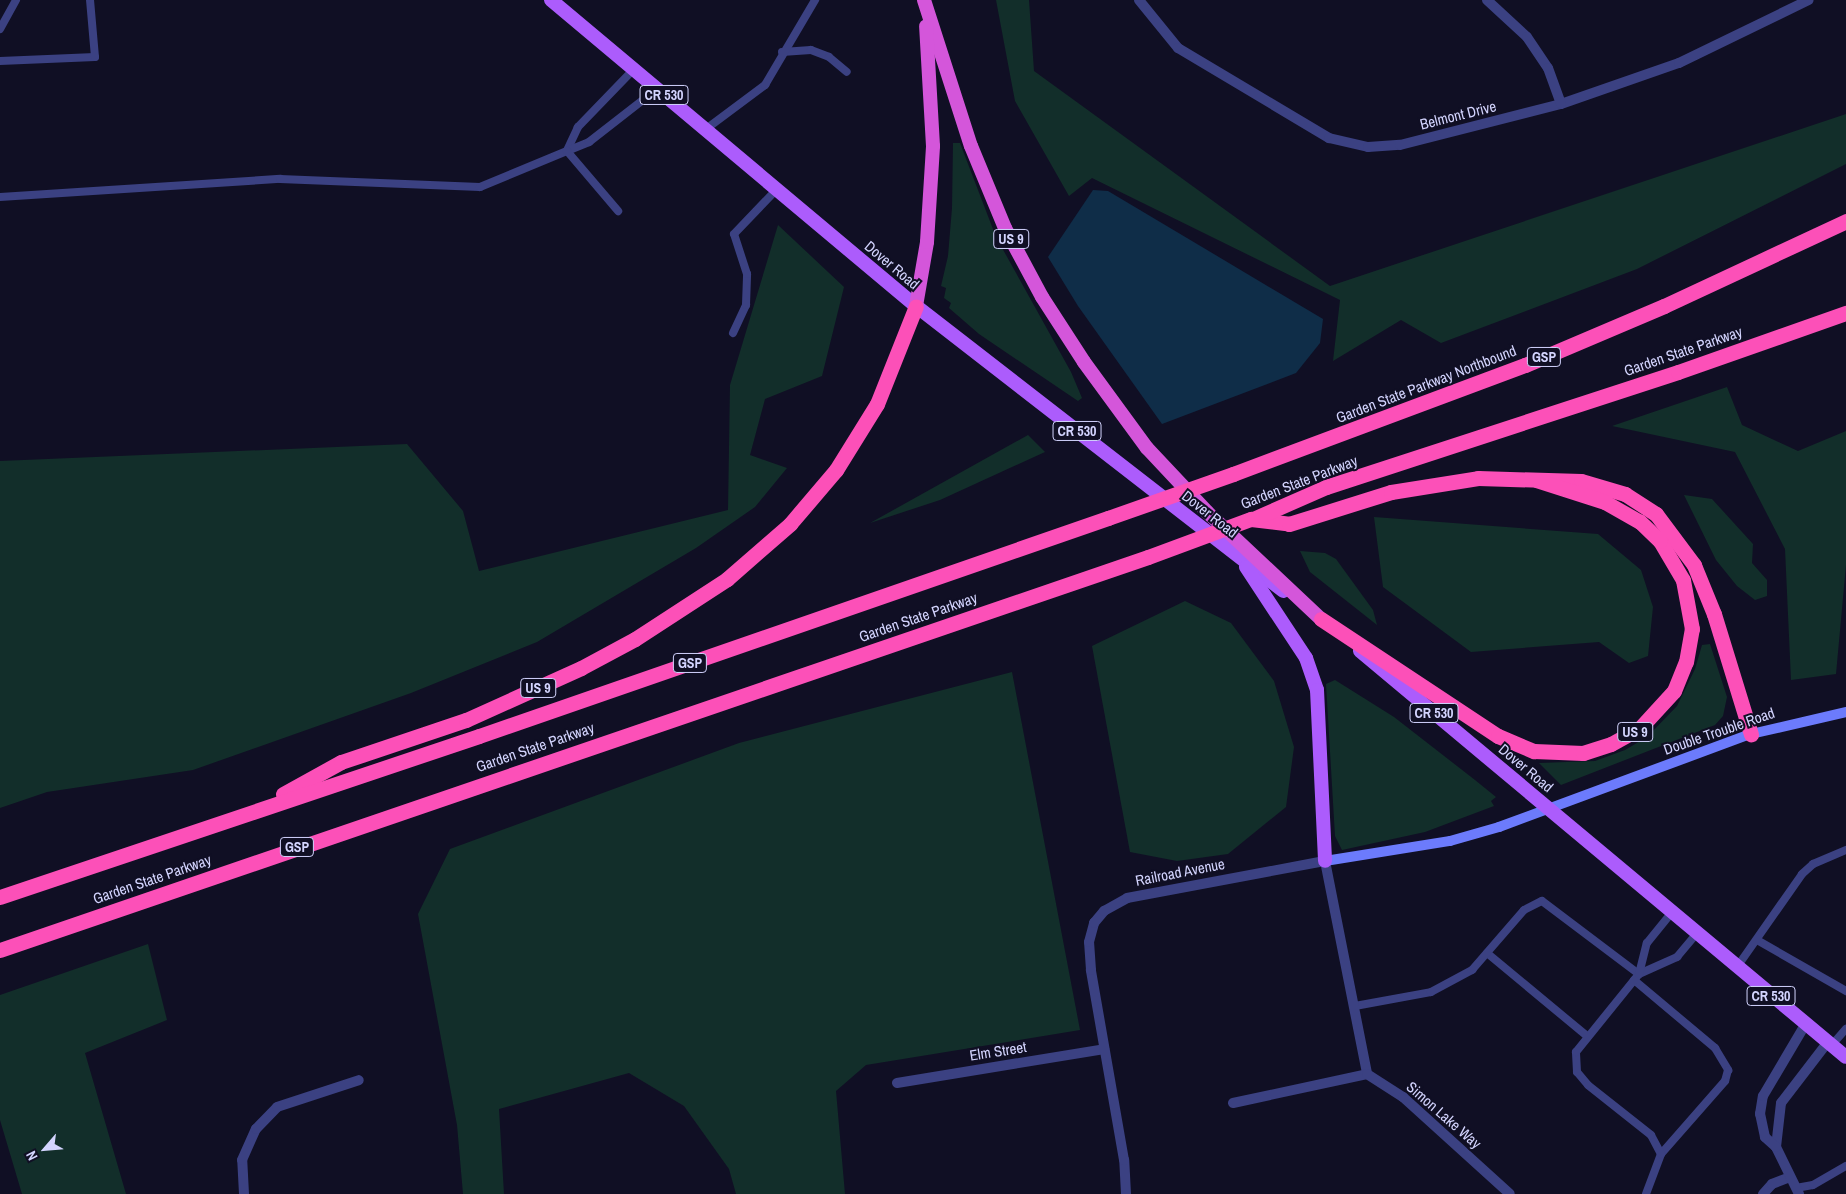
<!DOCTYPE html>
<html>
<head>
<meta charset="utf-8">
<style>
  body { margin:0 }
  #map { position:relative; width:1846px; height:1194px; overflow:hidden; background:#100f24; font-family:"Archivo Narrow",sans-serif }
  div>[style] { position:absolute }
  .green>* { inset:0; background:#122e2a }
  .water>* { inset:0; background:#0f2d48 }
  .service>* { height:8px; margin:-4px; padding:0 4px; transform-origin:4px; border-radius:4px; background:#3b4182 }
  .minor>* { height:10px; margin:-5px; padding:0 5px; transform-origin:5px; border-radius:5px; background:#3b4182 }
  .tertiary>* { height:10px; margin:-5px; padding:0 5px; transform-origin:5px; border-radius:5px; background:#3b4182 }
  .secondary>* { height:10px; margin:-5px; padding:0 5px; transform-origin:5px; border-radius:5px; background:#6c7bfc }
  .primary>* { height:14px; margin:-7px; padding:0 7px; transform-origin:7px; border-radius:7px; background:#ac5cfc }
  .trunk>* { height:14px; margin:-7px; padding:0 7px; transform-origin:7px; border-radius:7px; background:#d456da }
  .motorway>* { height:15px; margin:-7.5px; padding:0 7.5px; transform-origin:7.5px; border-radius:7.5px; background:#fc50b8 }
  .motorway-bridge>* { height:15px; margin:-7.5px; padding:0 7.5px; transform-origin:7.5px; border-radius:7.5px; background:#fc50b8 }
  span { translate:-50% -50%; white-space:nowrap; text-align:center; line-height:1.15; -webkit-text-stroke:4px #100f24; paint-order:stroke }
  .shield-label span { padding:1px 4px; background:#100f24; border:1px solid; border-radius:4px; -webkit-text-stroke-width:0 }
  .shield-label { font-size:14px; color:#d3d4fe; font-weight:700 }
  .street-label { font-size:15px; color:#d3d4fe }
  .north { position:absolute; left:20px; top:1124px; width:50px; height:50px; -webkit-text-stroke:4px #100f24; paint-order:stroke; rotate:243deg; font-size:14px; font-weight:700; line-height:20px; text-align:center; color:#d3d4fe }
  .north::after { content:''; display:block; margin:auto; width:18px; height:22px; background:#d3d4fe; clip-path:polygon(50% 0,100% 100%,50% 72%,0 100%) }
</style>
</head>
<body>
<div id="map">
  <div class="green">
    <div style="clip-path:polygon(996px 0,1029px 0,1034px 71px,1330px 286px,1846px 114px,1846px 164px,1637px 269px,1441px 343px,1401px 320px,1333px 361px,1340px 300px,1092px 178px,1069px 196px,1015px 101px)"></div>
    <div style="clip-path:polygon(953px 143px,960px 143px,996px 237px,1071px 372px,1082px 398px,1078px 401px,979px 334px,949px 308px,951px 303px,944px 298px,946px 288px,941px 286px,948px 256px,952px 208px)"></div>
    <div style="clip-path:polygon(778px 225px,844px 287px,822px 376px,765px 399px,750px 455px,787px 468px,755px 507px,696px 548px,537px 642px,411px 693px,193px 770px,47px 792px,0 808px,0 461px,407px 444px,463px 511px,479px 571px,728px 510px,730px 385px)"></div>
    <div style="clip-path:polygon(1727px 387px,1742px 425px,1798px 451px,1846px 431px,1846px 565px,1836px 674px,1791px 680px,1785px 549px,1735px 452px,1612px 426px)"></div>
    <div style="clip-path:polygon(1028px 435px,1045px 452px,940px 500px,870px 523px)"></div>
    <div style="clip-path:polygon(1684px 495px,1712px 499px,1753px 544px,1752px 563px,1767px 580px,1767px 596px,1755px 600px,1737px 586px,1716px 560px)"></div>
    <div style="clip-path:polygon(1374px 517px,1598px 534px,1641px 570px,1653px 607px,1648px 656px,1629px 663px,1599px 642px,1471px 652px,1383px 587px)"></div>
    <div style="clip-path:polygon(1300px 551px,1325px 553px,1336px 559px,1373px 610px,1377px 625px,1310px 572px)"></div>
    <div style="clip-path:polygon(1185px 601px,1231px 623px,1274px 681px,1294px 747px,1286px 807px,1228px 854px,1177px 861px,1130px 852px,1092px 646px)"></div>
    <div style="clip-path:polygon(1710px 644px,1727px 697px,1723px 716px,1715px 725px,1561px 785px,1539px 763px,1595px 761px,1625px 750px,1647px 737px,1677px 706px,1695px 669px,1702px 645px)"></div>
    <div style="clip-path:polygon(1012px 672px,1080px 1030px,866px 1065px,836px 1091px,845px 1194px,736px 1194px,729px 1169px,684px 1106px,629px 1073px,499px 1109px,504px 1194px,463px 1194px,457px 1125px,418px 914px,450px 849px,739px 743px)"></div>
    <div style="clip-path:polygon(1335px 680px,1394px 717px,1475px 780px,1496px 797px,1491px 801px,1494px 806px,1425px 832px,1342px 850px,1335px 836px,1326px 684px)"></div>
    <div style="clip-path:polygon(148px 944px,167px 1020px,85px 1053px,126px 1194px,22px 1194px,0 1120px,0 995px)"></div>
  </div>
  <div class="water">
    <div style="clip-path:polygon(1093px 190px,1108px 191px,1323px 319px,1320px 343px,1296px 373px,1162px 424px,1078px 306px,1048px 257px)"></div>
  </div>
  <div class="service">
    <div style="left:0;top:29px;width:33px;rotate:-61deg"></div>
    <div style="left:782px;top:52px;width:29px;rotate:-4deg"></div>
    <div style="left:811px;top:50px;width:19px;rotate:21deg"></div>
    <div style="left:829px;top:57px;width:23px;rotate:40deg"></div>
    <div style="left:0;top:61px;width:95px;rotate:-2.4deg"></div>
    <div style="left:95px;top:57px;width:57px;rotate:-95deg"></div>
    <div style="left:634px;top:69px;width:81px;rotate:134deg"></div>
    <div style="left:578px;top:127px;width:26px;rotate:115deg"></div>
    <div style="left:567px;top:151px;width:24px;rotate:-22deg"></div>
    <div style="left:589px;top:142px;width:86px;rotate:-37.9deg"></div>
    <div style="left:706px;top:129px;width:74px;rotate:-36.7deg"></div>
    <div style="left:765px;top:85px;width:99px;rotate:-59.5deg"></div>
    <div style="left:0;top:197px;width:281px;rotate:-3.7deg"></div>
    <div style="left:280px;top:179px;width:200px;rotate:2.3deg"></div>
    <div style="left:480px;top:187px;width:94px;rotate:-22.5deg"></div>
    <div style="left:567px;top:151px;width:79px;rotate:49.6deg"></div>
    <div style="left:733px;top:333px;width:31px;rotate:-65deg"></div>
    <div style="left:746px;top:305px;width:31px;rotate:-88deg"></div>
    <div style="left:747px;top:274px;width:42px;rotate:-108deg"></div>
    <div style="left:734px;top:234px;width:62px;rotate:-46.3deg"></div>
    <div style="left:1757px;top:940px;width:103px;rotate:29.8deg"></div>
    <div style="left:1487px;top:953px;width:131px;rotate:39.7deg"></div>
    <div style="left:1737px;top:967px;width:113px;rotate:-55deg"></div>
    <div style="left:1802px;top:874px;width:15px;rotate:-42deg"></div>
    <div style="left:1813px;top:864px;width:36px;rotate:-23deg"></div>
    <div style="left:1639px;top:974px;width:42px;rotate:-24.1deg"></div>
    <div style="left:1677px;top:957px;width:31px;rotate:-50deg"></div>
    <div style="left:1634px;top:980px;width:106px;rotate:40deg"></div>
    <div style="left:1715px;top:1048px;width:26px;rotate:59deg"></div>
    <div style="left:1728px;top:1070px;width:11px;rotate:105deg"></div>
    <div style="left:1725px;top:1081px;width:97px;rotate:131.2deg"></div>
    <div style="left:1355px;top:1006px;width:77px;rotate:-10.4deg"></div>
    <div style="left:1431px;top:992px;width:47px;rotate:-28.2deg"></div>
    <div style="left:1472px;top:970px;width:79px;rotate:-49.1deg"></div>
    <div style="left:1524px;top:910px;width:20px;rotate:-27deg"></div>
    <div style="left:1542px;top:901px;width:121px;rotate:37deg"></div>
    <div style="left:1831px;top:1046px;width:23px;rotate:-49deg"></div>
    <div style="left:1796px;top:1188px;width:17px;rotate:-10deg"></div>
    <div style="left:1813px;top:1185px;width:38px;rotate:-30deg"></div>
    <div style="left:1646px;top:1194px;width:43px;rotate:-69.4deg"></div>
    <div style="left:1661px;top:1154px;width:21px;rotate:-118deg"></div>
    <div style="left:1651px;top:1135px;width:80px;rotate:-141.6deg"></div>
    <div style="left:1588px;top:1085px;width:17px;rotate:-130deg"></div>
    <div style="left:1577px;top:1072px;width:20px;rotate:-93deg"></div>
    <div style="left:1576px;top:1052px;width:100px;rotate:-51.1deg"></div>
    <div style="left:1639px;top:974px;width:32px;rotate:-76deg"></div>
    <div style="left:1647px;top:943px;width:38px;rotate:-51deg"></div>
  </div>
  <div class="minor">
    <div style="left:1139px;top:0;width:62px;rotate:50.9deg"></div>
    <div style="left:1178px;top:48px;width:176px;rotate:30.8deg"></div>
    <div style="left:1329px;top:138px;width:40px;rotate:13deg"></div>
    <div style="left:1368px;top:147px;width:32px;rotate:-4deg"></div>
    <div style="left:1400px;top:145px;width:166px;rotate:-14.3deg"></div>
    <div style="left:1561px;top:104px;width:125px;rotate:-19.2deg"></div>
    <div style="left:1679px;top:63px;width:144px;rotate:-25.9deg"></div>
    <div style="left:1487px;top:0;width:54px;rotate:42.8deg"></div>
    <div style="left:1527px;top:37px;width:37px;rotate:56deg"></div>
    <div style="left:1548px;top:68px;width:38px;rotate:70deg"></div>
    <div style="left:1325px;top:861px;width:217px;rotate:78.8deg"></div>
    <div style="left:897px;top:1083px;width:210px;rotate:-9.3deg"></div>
    <div style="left:1233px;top:1103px;width:137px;rotate:-12.2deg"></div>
    <div style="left:1367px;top:1074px;width:43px;rotate:32.6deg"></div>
    <div style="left:1403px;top:1097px;width:144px;rotate:42.2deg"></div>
    <div style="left:1776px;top:1147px;width:44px;rotate:-83.5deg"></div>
    <div style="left:1781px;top:1103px;width:76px;rotate:-52.5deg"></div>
    <div style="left:244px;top:1194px;width:34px;rotate:-93deg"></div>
    <div style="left:242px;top:1160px;width:34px;rotate:-66deg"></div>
    <div style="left:256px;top:1129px;width:30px;rotate:-46deg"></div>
    <div style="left:277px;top:1107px;width:86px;rotate:-18.2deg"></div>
    <div style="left:1763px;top:1194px;width:13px;rotate:-48deg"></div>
    <div style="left:1772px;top:1184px;width:19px;rotate:-21deg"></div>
    <div style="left:1799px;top:1194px;width:52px;rotate:-116.1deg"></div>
    <div style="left:1776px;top:1147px;width:15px;rotate:-138deg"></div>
    <div style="left:1765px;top:1137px;width:24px;rotate:-102deg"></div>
    <div style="left:1760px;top:1114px;width:18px;rotate:-81deg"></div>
    <div style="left:1763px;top:1096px;width:82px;rotate:-59.4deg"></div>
  </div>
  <div class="tertiary">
    <div style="left:1126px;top:1194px;width:34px;rotate:-93deg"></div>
    <div style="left:1124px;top:1160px;width:193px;rotate:-99.9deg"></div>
    <div style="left:1091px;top:970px;width:28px;rotate:-94deg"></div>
    <div style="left:1089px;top:942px;width:20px;rotate:-75deg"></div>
    <div style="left:1094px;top:923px;width:16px;rotate:-50deg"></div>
    <div style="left:1104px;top:911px;width:26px;rotate:-29deg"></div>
    <div style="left:1127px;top:898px;width:201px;rotate:-10.6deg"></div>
  </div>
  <div class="secondary">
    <div style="left:1325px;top:861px;width:127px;rotate:-9.1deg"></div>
    <div style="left:1450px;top:841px;width:51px;rotate:-15.9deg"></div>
    <div style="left:1499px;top:827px;width:269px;rotate:-20.3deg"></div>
    <div style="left:1751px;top:734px;width:98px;rotate:-13deg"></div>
  </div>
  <div class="primary">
    <div style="left:551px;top:0;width:476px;rotate:40deg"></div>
    <div style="left:916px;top:306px;width:465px;rotate:37.8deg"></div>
    <div style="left:1246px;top:567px;width:109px;rotate:56.6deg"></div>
    <div style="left:1306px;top:658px;width:34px;rotate:71deg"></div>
    <div style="left:1317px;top:690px;width:171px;rotate:87.3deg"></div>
    <div style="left:1360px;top:651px;width:633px;rotate:39.88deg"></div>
  </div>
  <div class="trunk">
    <div style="left:924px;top:0;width:153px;rotate:72.2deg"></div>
    <div style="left:971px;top:146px;width:89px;rotate:67.5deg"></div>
    <div style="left:1005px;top:228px;width:78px;rotate:61.8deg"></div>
    <div style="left:1042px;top:297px;width:77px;rotate:57.1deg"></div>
    <div style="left:1084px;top:362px;width:107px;rotate:53.8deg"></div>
    <div style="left:1147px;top:448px;width:88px;rotate:46.8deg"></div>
    <div style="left:1207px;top:512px;width:156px;rotate:43.2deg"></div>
    <div style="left:916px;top:306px;width:65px;rotate:-80.2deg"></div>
    <div style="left:927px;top:242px;width:96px;rotate:-86.4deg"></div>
    <div style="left:933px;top:146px;width:120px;rotate:-93.3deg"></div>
  </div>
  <div class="motorway">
    <div style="left:1233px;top:474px;width:312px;rotate:-20.5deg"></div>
    <div style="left:1525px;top:365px;width:151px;rotate:-23deg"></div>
    <div style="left:1664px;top:306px;width:201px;rotate:-25deg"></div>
    <div style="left:1251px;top:519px;width:38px;rotate:7deg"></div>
    <div style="left:1289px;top:524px;width:107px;rotate:-17.4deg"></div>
    <div style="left:1391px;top:492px;width:88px;rotate:-9.1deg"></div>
    <div style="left:1478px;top:478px;width:103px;rotate:1.7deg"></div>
    <div style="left:1581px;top:481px;width:46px;rotate:16.5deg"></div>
    <div style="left:1625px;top:494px;width:37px;rotate:33deg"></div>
    <div style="left:1656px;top:514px;width:64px;rotate:53.3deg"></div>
    <div style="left:1694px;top:565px;width:53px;rotate:67.8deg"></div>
    <div style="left:1714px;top:614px;width:126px;rotate:72.9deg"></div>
    <div style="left:1253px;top:519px;width:80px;rotate:-23.7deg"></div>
    <div style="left:1326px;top:487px;width:370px;rotate:-18.1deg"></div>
    <div style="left:1678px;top:372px;width:178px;rotate:-19.4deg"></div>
    <div style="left:1321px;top:619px;width:212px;rotate:33.5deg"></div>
    <div style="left:1498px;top:736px;width:39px;rotate:23deg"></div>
    <div style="left:1534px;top:751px;width:49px;rotate:2.3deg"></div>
    <div style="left:1583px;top:753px;width:29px;rotate:-18deg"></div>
    <div style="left:1611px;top:744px;width:33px;rotate:-29deg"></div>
    <div style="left:1640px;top:728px;width:50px;rotate:-47.4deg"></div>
    <div style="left:1674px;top:691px;width:31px;rotate:-68deg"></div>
    <div style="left:1686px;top:662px;width:34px;rotate:-80deg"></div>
    <div style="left:1692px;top:629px;width:50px;rotate:-100.4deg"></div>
    <div style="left:1683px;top:580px;width:45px;rotate:-120.5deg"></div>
    <div style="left:1660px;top:541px;width:28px;rotate:-136deg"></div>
    <div style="left:1640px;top:522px;width:40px;rotate:-150.3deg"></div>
    <div style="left:1605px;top:502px;width:72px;rotate:-162.3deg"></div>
    <div style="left:283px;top:794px;width:66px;rotate:-28.9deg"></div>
    <div style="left:341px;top:762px;width:132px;rotate:-18.6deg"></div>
    <div style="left:466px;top:720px;width:126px;rotate:-24.3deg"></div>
    <div style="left:581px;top:668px;width:61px;rotate:-28.2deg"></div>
    <div style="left:635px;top:639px;width:110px;rotate:-33.1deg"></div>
    <div style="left:727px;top:579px;width:84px;rotate:-41.1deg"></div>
    <div style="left:790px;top:524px;width:71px;rotate:-49.6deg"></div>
    <div style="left:836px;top:470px;width:78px;rotate:-58.2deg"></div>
    <div style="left:877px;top:404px;width:105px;rotate:-68.3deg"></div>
    <div style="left:0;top:897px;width:505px;rotate:-18.58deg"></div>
    <div style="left:479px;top:736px;width:666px;rotate:-19.12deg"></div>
    <div style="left:0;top:950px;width:1213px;rotate:-18.9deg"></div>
  </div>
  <div class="motorway-bridge">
    <div style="left:1108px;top:518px;width:133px;rotate:-19.4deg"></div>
    <div style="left:1148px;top:557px;width:110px;rotate:-20.3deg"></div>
  </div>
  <div class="shield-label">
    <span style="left:664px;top:95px">CR 530</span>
    <span style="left:1011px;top:239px">US 9</span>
    <span style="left:1544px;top:357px">GSP</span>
    <span style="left:1077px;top:431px">CR 530</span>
    <span style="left:690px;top:663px">GSP</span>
    <span style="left:538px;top:688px">US 9</span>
    <span style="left:1434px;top:713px">CR 530</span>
    <span style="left:1635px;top:732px">US 9</span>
    <span style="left:297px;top:847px">GSP</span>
    <span style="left:1771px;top:996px">CR 530</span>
  </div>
  <div class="street-label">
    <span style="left:1458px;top:115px;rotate:-14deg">Belmont Drive</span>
    <span style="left:892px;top:265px;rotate:40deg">Dover Road</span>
    <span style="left:1683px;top:351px;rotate:-19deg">Garden State Parkway</span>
    <span style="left:1426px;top:384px;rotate:-21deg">Garden State Parkway Northbound</span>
    <span style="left:1299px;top:482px;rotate:-21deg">Garden State Parkway</span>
    <span style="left:1210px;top:514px;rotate:38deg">Dover Road</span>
    <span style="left:918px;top:617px;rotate:-19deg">Garden State Parkway</span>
    <span style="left:1719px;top:731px;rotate:-19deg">Double Trouble Road</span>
    <span style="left:535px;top:747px;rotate:-19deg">Garden State Parkway</span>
    <span style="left:1526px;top:768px;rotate:40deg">Dover Road</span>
    <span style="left:1180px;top:872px;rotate:-11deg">Railroad Avenue</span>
    <span style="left:152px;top:879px;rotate:-19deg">Garden State Parkway</span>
    <span style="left:998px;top:1051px;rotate:-9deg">Elm Street</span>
    <span style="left:1444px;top:1115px;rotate:41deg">Simon Lake Way</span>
  </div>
  <div class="north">N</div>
</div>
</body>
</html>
